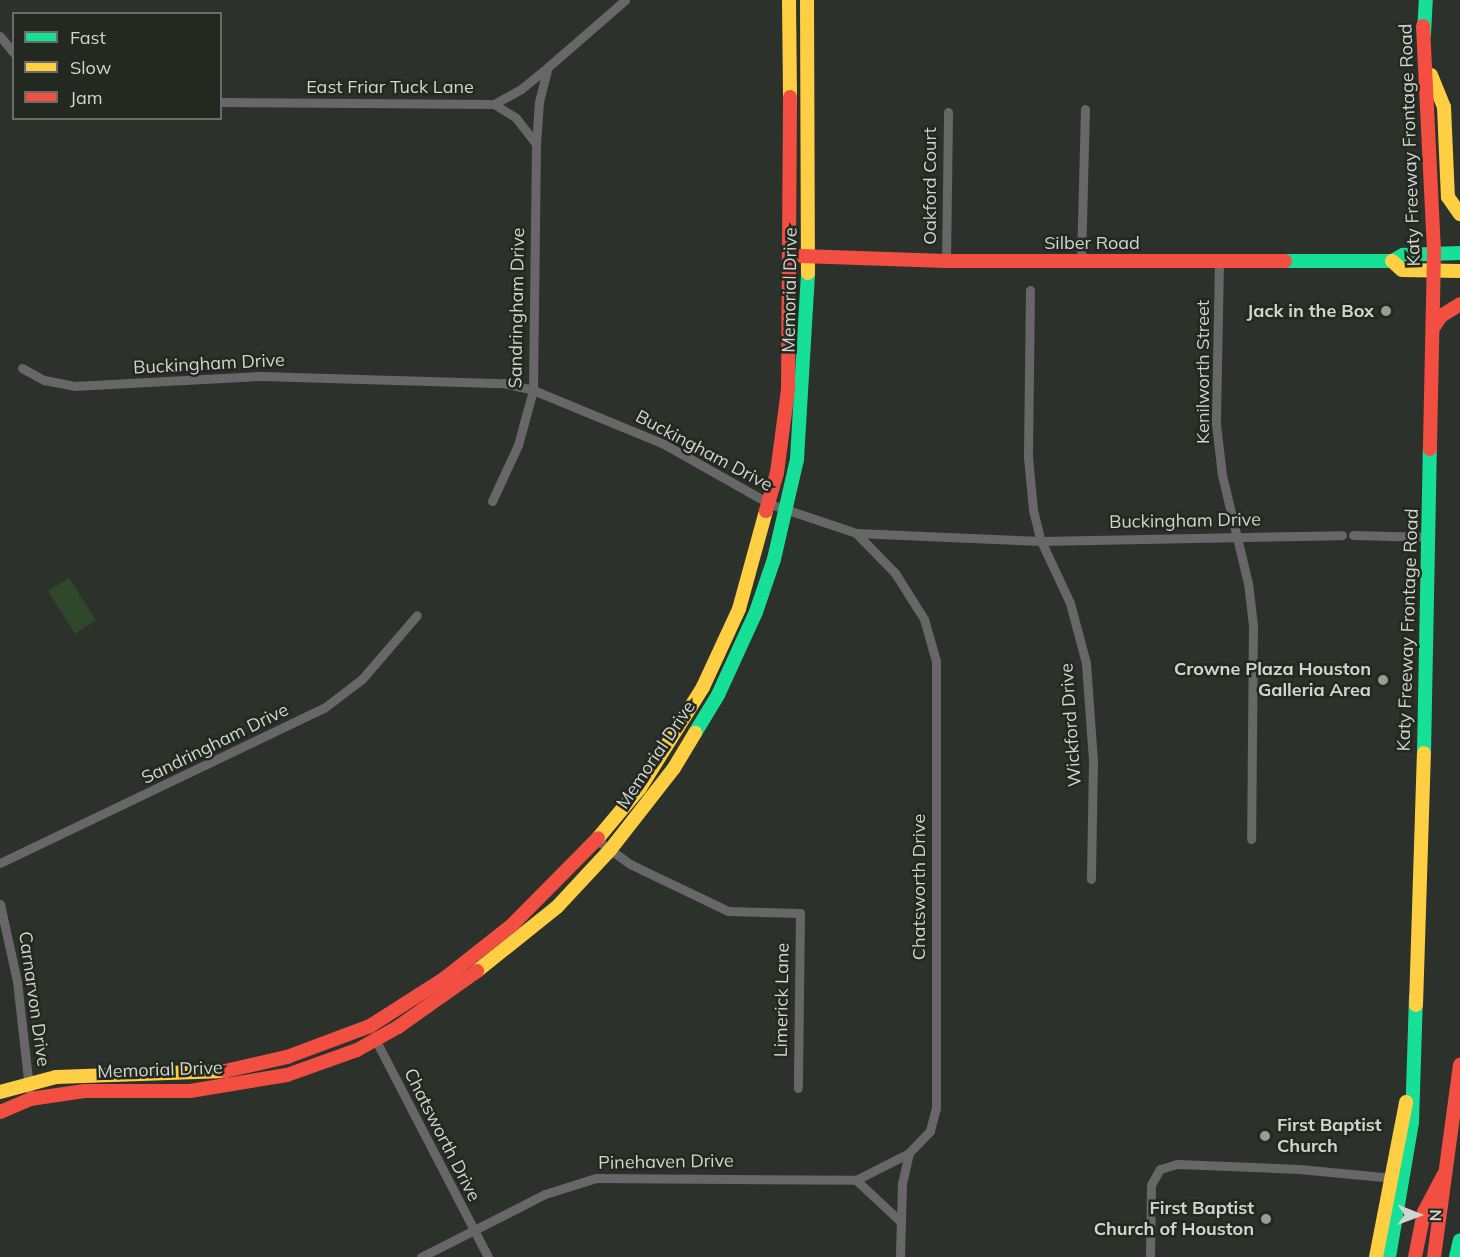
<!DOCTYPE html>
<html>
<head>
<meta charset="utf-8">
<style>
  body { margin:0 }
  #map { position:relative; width:1460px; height:1257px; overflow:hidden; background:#2d312c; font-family:Mulish,sans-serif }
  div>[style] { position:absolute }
  .green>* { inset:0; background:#2e4829 }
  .street>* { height:9px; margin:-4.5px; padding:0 4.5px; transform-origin:4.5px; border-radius:4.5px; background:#666766 }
  .fast>* { height:14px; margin:-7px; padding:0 7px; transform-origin:7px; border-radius:7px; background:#16e098 }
  .slow>* { height:14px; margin:-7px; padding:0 7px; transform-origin:7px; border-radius:7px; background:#ffcf43 }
  .jam>* { height:14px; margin:-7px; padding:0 7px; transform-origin:7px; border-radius:7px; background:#f24e42 }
  .dots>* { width:16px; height:16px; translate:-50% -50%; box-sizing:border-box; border:3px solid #232821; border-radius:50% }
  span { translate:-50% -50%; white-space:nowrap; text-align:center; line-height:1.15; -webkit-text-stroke:5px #232821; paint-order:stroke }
  .street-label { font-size:18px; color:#d1d5d1 }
  .poi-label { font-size:18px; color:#d1d5d1; font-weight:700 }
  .right { translate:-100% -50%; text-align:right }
  .left { translate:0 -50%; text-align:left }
  .legend { position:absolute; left:12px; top:12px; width:210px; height:108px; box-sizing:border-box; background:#232821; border:2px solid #696d67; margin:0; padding:8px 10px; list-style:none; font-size:18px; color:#d1d5d1 }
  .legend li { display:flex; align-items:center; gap:12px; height:30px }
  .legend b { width:30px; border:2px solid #696d67 }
  .north { position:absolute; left:1388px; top:1185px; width:60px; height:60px; -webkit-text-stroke:4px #232821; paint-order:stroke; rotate:91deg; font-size:16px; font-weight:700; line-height:24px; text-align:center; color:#d1d5d1 }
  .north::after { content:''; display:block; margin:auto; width:21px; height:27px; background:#d1d5d1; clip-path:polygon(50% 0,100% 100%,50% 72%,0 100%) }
</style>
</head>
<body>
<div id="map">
  <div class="green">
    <div style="clip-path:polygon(69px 578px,96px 620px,75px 634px,48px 591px)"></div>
  </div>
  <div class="street">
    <div style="left:0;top:36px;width:22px;rotate:51deg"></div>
    <div style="left:220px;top:102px;width:274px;rotate:0.4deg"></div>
    <div style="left:494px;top:104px;width:31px;rotate:-29deg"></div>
    <div style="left:521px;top:89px;width:35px;rotate:-39deg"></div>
    <div style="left:494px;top:104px;width:26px;rotate:32deg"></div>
    <div style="left:516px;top:118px;width:33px;rotate:52deg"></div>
    <div style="left:946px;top:261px;width:149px;rotate:-89.2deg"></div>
    <div style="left:1081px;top:261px;width:152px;rotate:-88.5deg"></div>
    <div style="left:1219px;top:261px;width:163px;rotate:91.1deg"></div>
    <div style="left:1216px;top:424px;width:51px;rotate:83.3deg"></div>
    <div style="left:1222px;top:475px;width:111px;rotate:76.5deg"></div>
    <div style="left:1248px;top:583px;width:42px;rotate:83.2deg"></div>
    <div style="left:1253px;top:625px;width:214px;rotate:90.5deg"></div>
    <div style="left:1030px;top:290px;width:167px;rotate:90.7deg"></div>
    <div style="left:1028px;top:457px;width:53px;rotate:84.6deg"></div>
    <div style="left:1033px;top:510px;width:32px;rotate:76deg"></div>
    <div style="left:1041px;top:541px;width:68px;rotate:64.9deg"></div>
    <div style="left:1070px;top:603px;width:62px;rotate:75.1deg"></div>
    <div style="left:1086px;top:663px;width:97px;rotate:85.9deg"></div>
    <div style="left:1093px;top:760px;width:119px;rotate:91deg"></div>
    <div style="left:22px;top:368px;width:25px;rotate:29deg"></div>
    <div style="left:44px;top:380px;width:31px;rotate:11deg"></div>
    <div style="left:74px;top:386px;width:187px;rotate:-3.1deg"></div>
    <div style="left:261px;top:376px;width:242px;rotate:1.7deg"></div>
    <div style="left:503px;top:383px;width:31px;rotate:13deg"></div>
    <div style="left:533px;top:390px;width:142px;rotate:22.4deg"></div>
    <div style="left:664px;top:444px;width:122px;rotate:29.5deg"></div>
    <div style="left:770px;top:504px;width:91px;rotate:18.6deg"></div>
    <div style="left:856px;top:533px;width:185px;rotate:2.5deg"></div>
    <div style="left:1041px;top:541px;width:301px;rotate:-1.1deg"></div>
    <div style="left:492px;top:501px;width:62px;rotate:-65.1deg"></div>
    <div style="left:518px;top:445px;width:57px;rotate:-74.7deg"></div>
    <div style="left:533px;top:390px;width:246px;rotate:-89.3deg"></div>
    <div style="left:536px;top:144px;width:42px;rotate:-85.9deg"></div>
    <div style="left:539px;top:102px;width:36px;rotate:-76deg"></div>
    <div style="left:548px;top:67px;width:102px;rotate:-41deg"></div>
    <div style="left:856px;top:533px;width:56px;rotate:45.7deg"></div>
    <div style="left:895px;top:573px;width:54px;rotate:57.8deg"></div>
    <div style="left:924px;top:619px;width:44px;rotate:74.1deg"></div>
    <div style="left:936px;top:661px;width:447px;rotate:90deg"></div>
    <div style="left:936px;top:1108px;width:24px;rotate:105deg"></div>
    <div style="left:930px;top:1131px;width:30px;rotate:134deg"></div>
    <div style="left:909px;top:1153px;width:32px;rotate:103deg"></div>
    <div style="left:902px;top:1184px;width:73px;rotate:91.6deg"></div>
    <div style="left:1353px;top:535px;width:76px;rotate:1.5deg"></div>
    <div style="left:597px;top:840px;width:41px;rotate:36deg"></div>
    <div style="left:630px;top:864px;width:109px;rotate:25.6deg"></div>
    <div style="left:728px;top:911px;width:72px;rotate:1.6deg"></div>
    <div style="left:800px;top:913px;width:175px;rotate:90.7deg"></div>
    <div style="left:0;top:863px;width:359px;rotate:-25.6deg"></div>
    <div style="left:324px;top:708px;width:48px;rotate:-37.3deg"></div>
    <div style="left:362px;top:679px;width:84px;rotate:-49.3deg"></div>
    <div style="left:0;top:904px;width:79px;rotate:77.6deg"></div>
    <div style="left:17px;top:981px;width:108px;rotate:83.6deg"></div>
    <div style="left:374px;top:1037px;width:248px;rotate:62.6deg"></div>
    <div style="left:856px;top:1180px;width:62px;rotate:43deg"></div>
    <div style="left:421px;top:1257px;width:139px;rotate:-26.9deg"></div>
    <div style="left:545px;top:1194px;width:53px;rotate:-17.4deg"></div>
    <div style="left:596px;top:1178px;width:260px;rotate:0.4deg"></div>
    <div style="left:856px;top:1180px;width:59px;rotate:-27deg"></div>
    <div style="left:1150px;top:1257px;width:72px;rotate:-89.2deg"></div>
    <div style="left:1151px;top:1185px;width:18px;rotate:-61deg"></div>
    <div style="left:1160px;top:1169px;width:18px;rotate:-16deg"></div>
    <div style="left:1177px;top:1164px;width:122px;rotate:2.3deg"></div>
    <div style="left:1299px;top:1169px;width:95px;rotate:5.4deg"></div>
  </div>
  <div class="fast">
    <div style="left:1424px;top:34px;width:34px;rotate:-87deg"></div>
    <div style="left:1285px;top:261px;width:107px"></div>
    <div style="left:1392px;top:261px;width:13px;rotate:-29deg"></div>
    <div style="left:1403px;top:255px;width:57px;rotate:-2deg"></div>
    <div style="left:695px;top:733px;width:44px;rotate:-58.8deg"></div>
    <div style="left:718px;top:695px;width:91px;rotate:-65.4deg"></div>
    <div style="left:756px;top:612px;width:56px;rotate:-71.2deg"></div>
    <div style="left:774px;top:559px;width:103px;rotate:-77deg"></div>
    <div style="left:797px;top:459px;width:186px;rotate:-86.6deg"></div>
    <div style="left:1424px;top:753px;width:304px;rotate:-88.9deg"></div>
    <div style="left:1389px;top:1257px;width:136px;rotate:-80.3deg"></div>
    <div style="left:1412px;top:1123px;width:127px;rotate:-88.2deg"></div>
    <div style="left:1456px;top:1257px;width:17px;rotate:-77deg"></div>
  </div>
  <div class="slow">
    <div style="left:789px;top:0;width:97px;rotate:89.4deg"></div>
    <div style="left:807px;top:0;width:273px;rotate:89.8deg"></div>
    <div style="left:1431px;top:75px;width:35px;rotate:68deg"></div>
    <div style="left:1444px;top:107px;width:90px;rotate:87.5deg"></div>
    <div style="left:1448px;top:197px;width:21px;rotate:55deg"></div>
    <div style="left:1392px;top:261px;width:13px;rotate:42deg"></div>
    <div style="left:1402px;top:270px;width:58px;rotate:1deg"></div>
    <div style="left:598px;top:838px;width:65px;rotate:-50deg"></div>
    <div style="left:640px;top:788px;width:119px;rotate:-58deg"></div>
    <div style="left:703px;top:687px;width:86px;rotate:-65.2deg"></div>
    <div style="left:739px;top:609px;width:102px;rotate:-74.6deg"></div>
    <div style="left:477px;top:971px;width:102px;rotate:-38.7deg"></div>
    <div style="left:557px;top:907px;width:78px;rotate:-47.1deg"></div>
    <div style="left:610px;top:850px;width:104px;rotate:-52deg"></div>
    <div style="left:674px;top:768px;width:41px;rotate:-59deg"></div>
    <div style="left:1416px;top:1005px;width:252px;rotate:-88.2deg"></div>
    <div style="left:0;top:1092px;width:58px;rotate:-15deg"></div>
    <div style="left:56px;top:1077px;width:169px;rotate:-2deg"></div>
    <div style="left:1376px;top:1257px;width:158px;rotate:-79deg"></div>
  </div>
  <div class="jam">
    <div style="left:1423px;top:26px;width:227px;rotate:87.2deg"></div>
    <div style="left:1434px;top:253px;width:196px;rotate:91.2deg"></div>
    <div style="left:801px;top:256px;width:145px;rotate:2deg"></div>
    <div style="left:946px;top:261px;width:339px"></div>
    <div style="left:1433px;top:328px;width:14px;rotate:-56deg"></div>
    <div style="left:1441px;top:316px;width:22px;rotate:-32deg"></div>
    <div style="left:766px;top:511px;width:40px;rotate:-74deg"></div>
    <div style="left:777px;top:473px;width:84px;rotate:-82.5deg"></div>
    <div style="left:788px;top:390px;width:293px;rotate:-89.6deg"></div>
    <div style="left:225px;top:1071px;width:64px;rotate:-12.7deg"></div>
    <div style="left:287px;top:1057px;width:89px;rotate:-20.5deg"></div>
    <div style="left:370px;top:1026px;width:89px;rotate:-32.6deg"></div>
    <div style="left:445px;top:978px;width:85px;rotate:-38.3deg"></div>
    <div style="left:512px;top:925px;width:122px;rotate:-45.3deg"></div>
    <div style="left:0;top:1112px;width:33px;rotate:-23deg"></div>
    <div style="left:30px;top:1099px;width:55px;rotate:-8.4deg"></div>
    <div style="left:84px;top:1091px;width:106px"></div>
    <div style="left:190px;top:1091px;width:98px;rotate:-9.4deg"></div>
    <div style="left:287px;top:1075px;width:74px;rotate:-19.7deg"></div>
    <div style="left:357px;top:1050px;width:47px;rotate:-29.3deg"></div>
    <div style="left:398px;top:1027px;width:97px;rotate:-35.3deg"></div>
    <div style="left:1415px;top:1257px;width:46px;rotate:-78.7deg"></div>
    <div style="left:1424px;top:1212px;width:41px;rotate:-62.2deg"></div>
    <div style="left:1434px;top:1257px;width:194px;rotate:-82.3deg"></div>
  </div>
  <div class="dots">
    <div style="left:1386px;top:311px;background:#989c97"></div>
    <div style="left:1383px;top:680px;background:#989c97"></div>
    <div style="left:1265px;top:1136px;background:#989c97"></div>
    <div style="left:1266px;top:1219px;background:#989c97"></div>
  </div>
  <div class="street-label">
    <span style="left:390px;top:87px">East Friar Tuck Lane</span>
    <span style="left:1410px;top:145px;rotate:-92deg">Katy Freeway Frontage Road</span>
    <span style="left:930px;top:186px;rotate:-90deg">Oakford Court</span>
    <span style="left:1092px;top:243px">Silber Road</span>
    <span style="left:790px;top:290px;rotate:-89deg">Memorial Drive</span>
    <span style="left:517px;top:308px;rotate:-89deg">Sandringham Drive</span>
    <span style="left:209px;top:364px;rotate:-3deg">Buckingham Drive</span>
    <span style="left:1203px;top:372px;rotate:-90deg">Kenilworth Street</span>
    <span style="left:704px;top:451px;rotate:28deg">Buckingham Drive</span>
    <span style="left:1185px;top:521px;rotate:-1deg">Buckingham Drive</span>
    <span style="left:1408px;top:630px;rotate:-88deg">Katy Freeway Frontage Road</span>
    <span style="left:1071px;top:725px;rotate:-94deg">Wickford Drive</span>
    <span style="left:215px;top:744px;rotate:-26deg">Sandringham Drive</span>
    <span style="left:656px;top:755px;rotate:-56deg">Memorial Drive</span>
    <span style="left:919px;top:887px;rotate:-90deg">Chatsworth Drive</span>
    <span style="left:34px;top:999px;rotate:82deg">Carnarvon Drive</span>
    <span style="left:782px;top:1000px;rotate:-89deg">Limerick Lane</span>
    <span style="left:160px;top:1070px;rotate:-2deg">Memorial Drive</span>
    <span style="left:442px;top:1135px;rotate:63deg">Chatsworth Drive</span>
    <span style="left:666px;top:1162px;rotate:-1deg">Pinehaven Drive</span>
  </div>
  <div class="poi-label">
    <span class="right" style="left:1374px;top:311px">Jack in the Box</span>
    <span class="right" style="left:1371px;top:680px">Crowne Plaza Houston<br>Galleria Area</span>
    <span class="left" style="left:1277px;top:1136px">First Baptist<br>Church</span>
    <span class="right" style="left:1254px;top:1219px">First Baptist<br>Church of Houston</span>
  </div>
  <ul class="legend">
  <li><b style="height:8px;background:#16e098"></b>Fast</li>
  <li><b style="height:8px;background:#ffcf43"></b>Slow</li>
  <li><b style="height:8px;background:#f24e42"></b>Jam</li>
  </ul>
  <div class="north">N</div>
</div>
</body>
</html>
